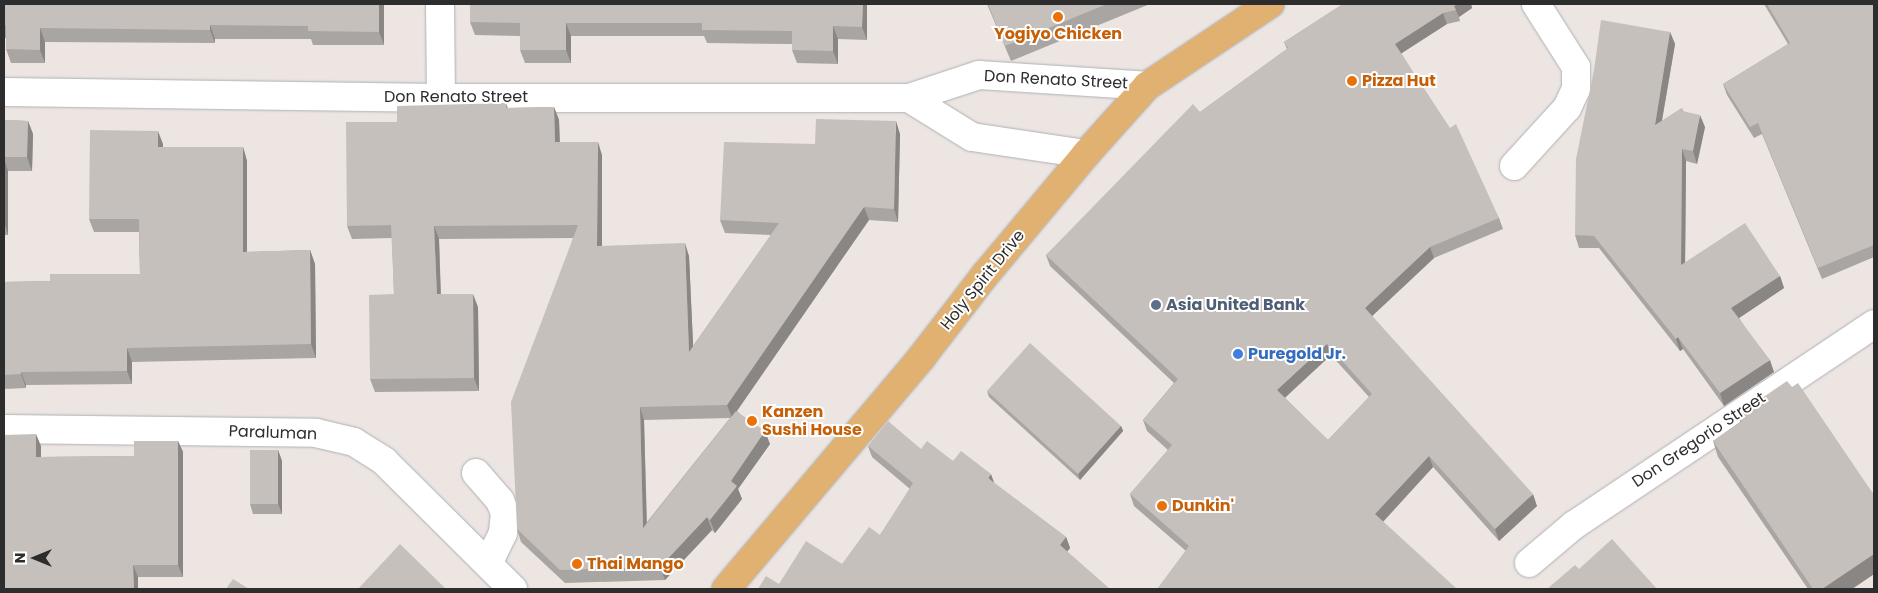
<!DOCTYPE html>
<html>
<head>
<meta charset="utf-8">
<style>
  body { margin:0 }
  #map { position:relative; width:1878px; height:593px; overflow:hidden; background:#ece5e1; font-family:Poppins,sans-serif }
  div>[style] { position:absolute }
  .roads { filter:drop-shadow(0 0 1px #adb1b7) drop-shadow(0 0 1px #adb1b7) }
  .minor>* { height:28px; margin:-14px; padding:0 14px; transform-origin:14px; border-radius:14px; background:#fff }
  .major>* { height:28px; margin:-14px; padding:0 14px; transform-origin:14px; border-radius:14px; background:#e1b171 }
  .wall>* { inset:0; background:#a9a5a2 }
  .shaded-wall>* { inset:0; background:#8a8684 }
  .building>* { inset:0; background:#c5c0bc }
  .dots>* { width:14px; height:14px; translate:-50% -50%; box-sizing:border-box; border:2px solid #fff; border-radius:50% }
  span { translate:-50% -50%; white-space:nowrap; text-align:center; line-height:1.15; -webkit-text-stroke:4px #fff; paint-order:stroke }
  .food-label { font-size:16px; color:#c56008; font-weight:700 }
  .left { translate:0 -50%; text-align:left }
  .street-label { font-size:16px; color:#2d2d2d }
  .service-label { font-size:16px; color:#4e5e75; font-weight:700 }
  .shop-label { font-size:16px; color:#366cbe; font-weight:700 }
  .frame { position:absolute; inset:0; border:5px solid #2d2d2d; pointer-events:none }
  .north { position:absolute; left:10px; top:533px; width:50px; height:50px; -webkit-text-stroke:4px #fff; paint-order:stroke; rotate:270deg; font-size:14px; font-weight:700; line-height:20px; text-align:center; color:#2d2d2d }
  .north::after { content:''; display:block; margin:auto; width:18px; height:22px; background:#2d2d2d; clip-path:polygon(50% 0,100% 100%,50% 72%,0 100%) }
</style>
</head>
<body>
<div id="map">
  <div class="roads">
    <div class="minor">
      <div style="left:440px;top:4px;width:94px;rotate:89.4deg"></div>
      <div style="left:4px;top:92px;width:437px;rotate:0.8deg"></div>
      <div style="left:441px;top:98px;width:468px"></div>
      <div style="left:909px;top:98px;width:74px;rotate:-18.2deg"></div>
      <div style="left:979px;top:75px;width:168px;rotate:3.7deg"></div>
      <div style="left:909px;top:98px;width:74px;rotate:31.8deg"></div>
      <div style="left:972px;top:137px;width:115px;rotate:8.5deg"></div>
      <div style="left:1514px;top:166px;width:79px;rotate:-47.6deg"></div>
      <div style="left:1567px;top:108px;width:21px;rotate:-65deg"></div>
      <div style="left:1576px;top:89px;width:22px;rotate:-90deg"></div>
      <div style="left:1576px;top:67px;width:75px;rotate:-122.4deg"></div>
      <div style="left:4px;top:429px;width:312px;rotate:0.7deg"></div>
      <div style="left:316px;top:433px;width:39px;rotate:13deg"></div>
      <div style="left:354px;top:442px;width:36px;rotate:32deg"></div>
      <div style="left:384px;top:461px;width:182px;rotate:44.8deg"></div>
      <div style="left:476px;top:473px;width:37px;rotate:49deg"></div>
      <div style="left:500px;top:501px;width:13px;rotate:67deg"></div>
      <div style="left:505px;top:513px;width:20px;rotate:96deg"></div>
      <div style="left:503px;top:533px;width:34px;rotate:116deg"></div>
      <div style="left:1529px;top:563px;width:59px;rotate:-40.2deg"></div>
      <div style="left:1574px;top:525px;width:361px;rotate:-33.8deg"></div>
    </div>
    <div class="major">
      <div style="left:726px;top:589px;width:302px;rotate:-49.8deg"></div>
      <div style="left:921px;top:358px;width:105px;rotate:-52.4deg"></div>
      <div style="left:985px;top:275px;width:158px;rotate:-50.1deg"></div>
      <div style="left:1086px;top:154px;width:91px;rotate:-48.1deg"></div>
      <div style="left:1147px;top:86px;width:148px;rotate:-33.7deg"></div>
    </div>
  </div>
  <div class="wall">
    <div style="clip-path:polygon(4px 4px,384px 4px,384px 45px,313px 45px,311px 39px,215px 39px,215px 43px,45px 42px,45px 63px,11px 63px,6px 49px,6px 38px,4px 38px)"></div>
    <div style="clip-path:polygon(867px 4px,867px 40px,838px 39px,838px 64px,797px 63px,792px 50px,792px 44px,707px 43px,704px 36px,571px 36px,571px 63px,525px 63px,520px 50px,520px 36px,475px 35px,470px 22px)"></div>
    <div style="clip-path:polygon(987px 4px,1150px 4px,1011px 61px)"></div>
    <div style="clip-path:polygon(evenodd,1343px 4px,1471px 4px,1472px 8px,1459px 17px,1460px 21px,1447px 24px,1401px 53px,1499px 218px,1503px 229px,1434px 258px,1372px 316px,1537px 506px,1499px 541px,1433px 467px,1383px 522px,1186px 551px,1134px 506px,1130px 494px,1168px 450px,1147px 431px,1143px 420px,1174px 383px,1050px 266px,1046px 255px,1200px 112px,1287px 49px,1284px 42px,1343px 4px,1331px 355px,1369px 397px,1328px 440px,1285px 398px,1331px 355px)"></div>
    <div style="clip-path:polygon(1764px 4px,1874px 4px,1874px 257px,1822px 279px,1762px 134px,1754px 138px,1727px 95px,1723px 84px,1788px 44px)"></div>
    <div style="clip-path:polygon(1670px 32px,1675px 44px,1662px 121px,1682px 108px,1683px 111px,1705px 127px,1697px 164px,1686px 161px,1685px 262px,1780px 276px,1784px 288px,1739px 318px,1774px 372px,1724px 406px,1683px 349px,1680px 351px,1599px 248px,1579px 248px,1575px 235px)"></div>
    <div style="clip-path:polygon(evenodd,506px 103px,508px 108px,554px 107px,559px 120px,560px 142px,602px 155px,602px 246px,689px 256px,693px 346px,771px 235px,725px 233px,720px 220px,815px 144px,900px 134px,898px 222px,869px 220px,737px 411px,770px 444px,738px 489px,742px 499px,715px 533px,712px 530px,665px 580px,565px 583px,521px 542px,517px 529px,573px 238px,439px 239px,441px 294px,478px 307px,479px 391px,375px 392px,370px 379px,394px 294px,392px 238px,352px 239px,347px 226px,397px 122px,506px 103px,730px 418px,647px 522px,644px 420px,730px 418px)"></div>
    <div style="clip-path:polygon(4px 120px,28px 121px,33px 134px,32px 171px,8px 171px,8px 235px,4px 235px)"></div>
    <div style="clip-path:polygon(163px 144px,163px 147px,243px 147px,247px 161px,247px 252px,310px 250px,315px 264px,316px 358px,132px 362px,132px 384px,26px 385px,26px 388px,4px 389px,4px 282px,50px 281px,140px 274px,139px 232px,94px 232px,89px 219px)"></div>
    <div style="clip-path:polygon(1792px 387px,1874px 495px,1874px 574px,1852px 589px,1808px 589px,1718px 457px,1713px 441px,1740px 422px,1737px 415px)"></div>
    <div style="clip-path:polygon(987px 391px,1121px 426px,1123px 431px,1080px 480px,989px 397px)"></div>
    <div style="clip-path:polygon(178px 441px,183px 452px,183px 577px,138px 577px,138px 589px,4px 589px,41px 446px,41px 457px,134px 456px)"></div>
    <div style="clip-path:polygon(868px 446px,921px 449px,953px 461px,994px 483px,1066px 537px,1070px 548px,1067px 551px,779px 584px,842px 564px,880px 535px,910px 489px,872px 457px)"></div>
    <div style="clip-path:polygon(278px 450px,282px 461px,282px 514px,253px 514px,250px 504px)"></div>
  </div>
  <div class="shaded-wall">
    <div style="clip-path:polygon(379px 4px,384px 4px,384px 45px,379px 32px)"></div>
    <div style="clip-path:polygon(863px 4px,867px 4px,867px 40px,862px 27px)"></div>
    <div style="clip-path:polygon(1458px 4px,1471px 4px,1472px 8px,1459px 17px,1454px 6px)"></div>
    <div style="clip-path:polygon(1443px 13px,1447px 24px,1399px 55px,1395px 44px)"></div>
    <div style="clip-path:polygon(566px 23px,571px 36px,571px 63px,566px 50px)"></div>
    <div style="clip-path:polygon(210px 25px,215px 39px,215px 43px,210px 30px)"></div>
    <div style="clip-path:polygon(833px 26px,838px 39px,838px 64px,833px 51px)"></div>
    <div style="clip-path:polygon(40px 28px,45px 42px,45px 63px,40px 50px)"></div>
    <div style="clip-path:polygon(1670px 32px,1675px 44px,1659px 137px,1655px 125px)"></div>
    <div style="clip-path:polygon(554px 107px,559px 120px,560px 155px,555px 142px)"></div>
    <div style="clip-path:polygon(1700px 115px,1705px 127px,1697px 164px,1693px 151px)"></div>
    <div style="clip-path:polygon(28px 121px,33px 134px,32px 171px,27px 157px)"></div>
    <div style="clip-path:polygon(896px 121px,900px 134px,898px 222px,894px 209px)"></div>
    <div style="clip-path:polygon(158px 131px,163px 144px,163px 161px,158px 147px)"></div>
    <div style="clip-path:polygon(598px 142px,602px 155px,602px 259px,597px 246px)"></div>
    <div style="clip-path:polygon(243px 147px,247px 161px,247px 265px,243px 252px)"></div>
    <div style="clip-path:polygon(1682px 149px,1686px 161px,1685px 277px,1681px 265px)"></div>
    <div style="clip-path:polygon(4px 158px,8px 171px,8px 235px,4px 222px)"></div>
    <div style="clip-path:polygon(864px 207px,869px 220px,732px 418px,727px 405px)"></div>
    <div style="clip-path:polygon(434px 226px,439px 239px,441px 307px,437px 294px)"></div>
    <div style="clip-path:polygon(685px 243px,689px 256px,694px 365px,689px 352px)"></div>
    <div style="clip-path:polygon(1430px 247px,1434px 258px,1369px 319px,1365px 308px)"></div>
    <div style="clip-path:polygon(310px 250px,315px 264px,316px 358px,311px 344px)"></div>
    <div style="clip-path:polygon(1780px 276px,1784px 288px,1736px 320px,1731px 308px)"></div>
    <div style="clip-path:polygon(473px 294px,478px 307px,479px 391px,474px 378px)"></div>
    <div style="clip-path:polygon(1678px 337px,1683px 349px,1680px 351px,1676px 339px)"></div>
    <div style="clip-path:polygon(1327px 344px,1331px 355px,1281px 401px,1277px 390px)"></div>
    <div style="clip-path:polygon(127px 348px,132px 362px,132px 384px,127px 371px)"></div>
    <div style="clip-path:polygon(1770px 360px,1774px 372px,1724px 406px,1720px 393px)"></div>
    <div style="clip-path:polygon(21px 372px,26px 385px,26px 388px,21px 374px)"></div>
    <div style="clip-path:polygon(640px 407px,644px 420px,647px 541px,643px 528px)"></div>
    <div style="clip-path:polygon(1121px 426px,1123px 431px,1080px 480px,1078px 474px)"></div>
    <div style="clip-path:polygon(765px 431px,770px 444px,738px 489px,742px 499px,715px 533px,710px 520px,731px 481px)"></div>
    <div style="clip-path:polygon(36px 434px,41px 446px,41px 469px,36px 457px)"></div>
    <div style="clip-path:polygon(178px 441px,183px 452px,183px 577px,178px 565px)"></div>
    <div style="clip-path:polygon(278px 450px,282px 461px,282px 514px,278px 504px)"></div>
    <div style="clip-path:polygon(1429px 456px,1433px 467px,1379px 526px,1375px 514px)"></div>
    <div style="clip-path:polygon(991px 474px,995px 485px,988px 478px)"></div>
    <div style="clip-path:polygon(1533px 494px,1537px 506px,1499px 541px,1495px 529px)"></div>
    <div style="clip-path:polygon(707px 517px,712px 530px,665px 580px,660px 567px)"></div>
    <div style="clip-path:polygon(1066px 537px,1070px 548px,1064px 556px,1060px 545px)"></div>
    <div style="clip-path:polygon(1874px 554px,1874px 574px,1852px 589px,1822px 589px)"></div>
    <div style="clip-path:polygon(133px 565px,138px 577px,138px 589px,134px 589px)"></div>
  </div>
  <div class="building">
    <div style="clip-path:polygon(4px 4px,379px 4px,379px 32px,308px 31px,308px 26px,210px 25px,210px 30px,40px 28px,40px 50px,6px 49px,6px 25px,4px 25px)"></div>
    <div style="clip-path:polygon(470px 4px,863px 4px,862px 27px,833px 26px,833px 51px,792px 50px,792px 31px,702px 30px,702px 23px,566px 23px,566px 50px,520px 50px,520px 23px,470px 22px)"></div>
    <div style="clip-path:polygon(988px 4px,1107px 4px,1005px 46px)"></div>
    <div style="clip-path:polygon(evenodd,1343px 4px,1458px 4px,1454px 6px,1456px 10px,1443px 13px,1395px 44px,1450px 128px,1456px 124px,1499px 218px,1430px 247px,1365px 308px,1533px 494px,1495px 529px,1429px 456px,1375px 514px,1457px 589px,1157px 589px,1189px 546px,1130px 494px,1172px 445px,1143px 420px,1178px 379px,1046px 255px,1193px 104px,1200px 112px,1288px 48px,1284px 42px,1343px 4px,1327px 344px,1372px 394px,1328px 440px,1277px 390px,1327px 344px)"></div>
    <div style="clip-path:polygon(1767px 4px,1874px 4px,1874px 245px,1818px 268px,1758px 123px,1750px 127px,1723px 84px,1790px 43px)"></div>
    <div style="clip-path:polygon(1601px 20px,1670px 32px,1655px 125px,1682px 108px,1682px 111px,1700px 115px,1693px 151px,1682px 149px,1681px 265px,1745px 223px,1780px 276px,1731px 308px,1770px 360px,1720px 393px,1678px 337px,1676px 339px,1594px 236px,1575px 235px,1576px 159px,1594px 70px)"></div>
    <div style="clip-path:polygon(506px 103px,506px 108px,554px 107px,555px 142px,598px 142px,597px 246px,685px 243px,689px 352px,779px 223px,720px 220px,724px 142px,815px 144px,816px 119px,896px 121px,894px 209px,864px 207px,727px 405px,640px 407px,643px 528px,736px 411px,765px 431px,731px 481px,737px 486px,710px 520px,707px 517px,660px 567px,560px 570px,517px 529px,511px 402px,578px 225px,434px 226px,437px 294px,473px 294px,474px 378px,370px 379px,369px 295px,394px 294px,391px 225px,347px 226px,346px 122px,397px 122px,397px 106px)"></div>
    <div style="clip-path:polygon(4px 120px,28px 121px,27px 157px,4px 157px)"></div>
    <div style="clip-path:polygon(90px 130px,158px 131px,158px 147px,243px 147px,243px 252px,310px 250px,311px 344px,127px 348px,127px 371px,21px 372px,21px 374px,4px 375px,4px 282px,50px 281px,50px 274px,140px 274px,139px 219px,89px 219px)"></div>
    <div style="clip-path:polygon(1030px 343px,1121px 426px,1078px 474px,987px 391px)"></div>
    <div style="clip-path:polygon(1787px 381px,1792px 387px,1798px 383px,1874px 495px,1874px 554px,1822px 589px,1813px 589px,1713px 441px,1742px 421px,1737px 415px)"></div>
    <div style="clip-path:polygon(888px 421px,921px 449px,927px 441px,953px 461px,961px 451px,991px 474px,988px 478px,1066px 537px,1060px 545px,1110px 589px,758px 589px,766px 576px,779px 584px,806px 541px,842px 564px,869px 527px,880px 535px,913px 483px,868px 446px)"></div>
    <div style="clip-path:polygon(36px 434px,36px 457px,134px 456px,134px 441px,178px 441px,178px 565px,133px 565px,134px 589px,4px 589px,4px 435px)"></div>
    <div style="clip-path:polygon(250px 450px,278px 450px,278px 504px,250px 504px)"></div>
    <div style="clip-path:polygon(1612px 539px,1657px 589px,1547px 589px,1575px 565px,1579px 569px)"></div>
    <div style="clip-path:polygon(400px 544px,446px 589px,358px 589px)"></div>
    <div style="clip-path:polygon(233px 579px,249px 589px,226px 589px)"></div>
  </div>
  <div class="dots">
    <div style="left:1058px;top:17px;background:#e8710a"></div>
    <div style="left:1352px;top:81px;background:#e8710a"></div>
    <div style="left:1156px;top:305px;background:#5c6f8a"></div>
    <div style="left:1238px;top:354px;background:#3f7fe0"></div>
    <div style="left:752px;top:421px;background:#e8710a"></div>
    <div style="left:1162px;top:506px;background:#e8710a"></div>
    <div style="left:577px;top:564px;background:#e8710a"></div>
  </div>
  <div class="food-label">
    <span style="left:1058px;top:34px">Yogiyo Chicken</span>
    <span class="left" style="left:1362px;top:81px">Pizza Hut</span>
    <span class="left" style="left:762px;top:421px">Kanzen<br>Sushi House</span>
    <span class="left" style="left:1172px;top:506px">Dunkin'</span>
    <span class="left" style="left:587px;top:564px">Thai Mango</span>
  </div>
  <div class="street-label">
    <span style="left:1056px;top:80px;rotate:3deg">Don Renato Street</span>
    <span style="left:456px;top:97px">Don Renato Street</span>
    <span style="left:983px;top:280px;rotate:-51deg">Holy Spirit Drive</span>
    <span style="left:273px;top:433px;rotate:2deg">Paraluman</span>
    <span style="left:1699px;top:440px;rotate:-34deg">Don Gregorio Street</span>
  </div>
  <div class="service-label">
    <span class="left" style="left:1166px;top:305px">Asia United Bank</span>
  </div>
  <div class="shop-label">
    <span class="left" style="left:1248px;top:354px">Puregold Jr.</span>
  </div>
  <div class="frame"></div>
  <div class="north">N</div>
</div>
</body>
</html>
